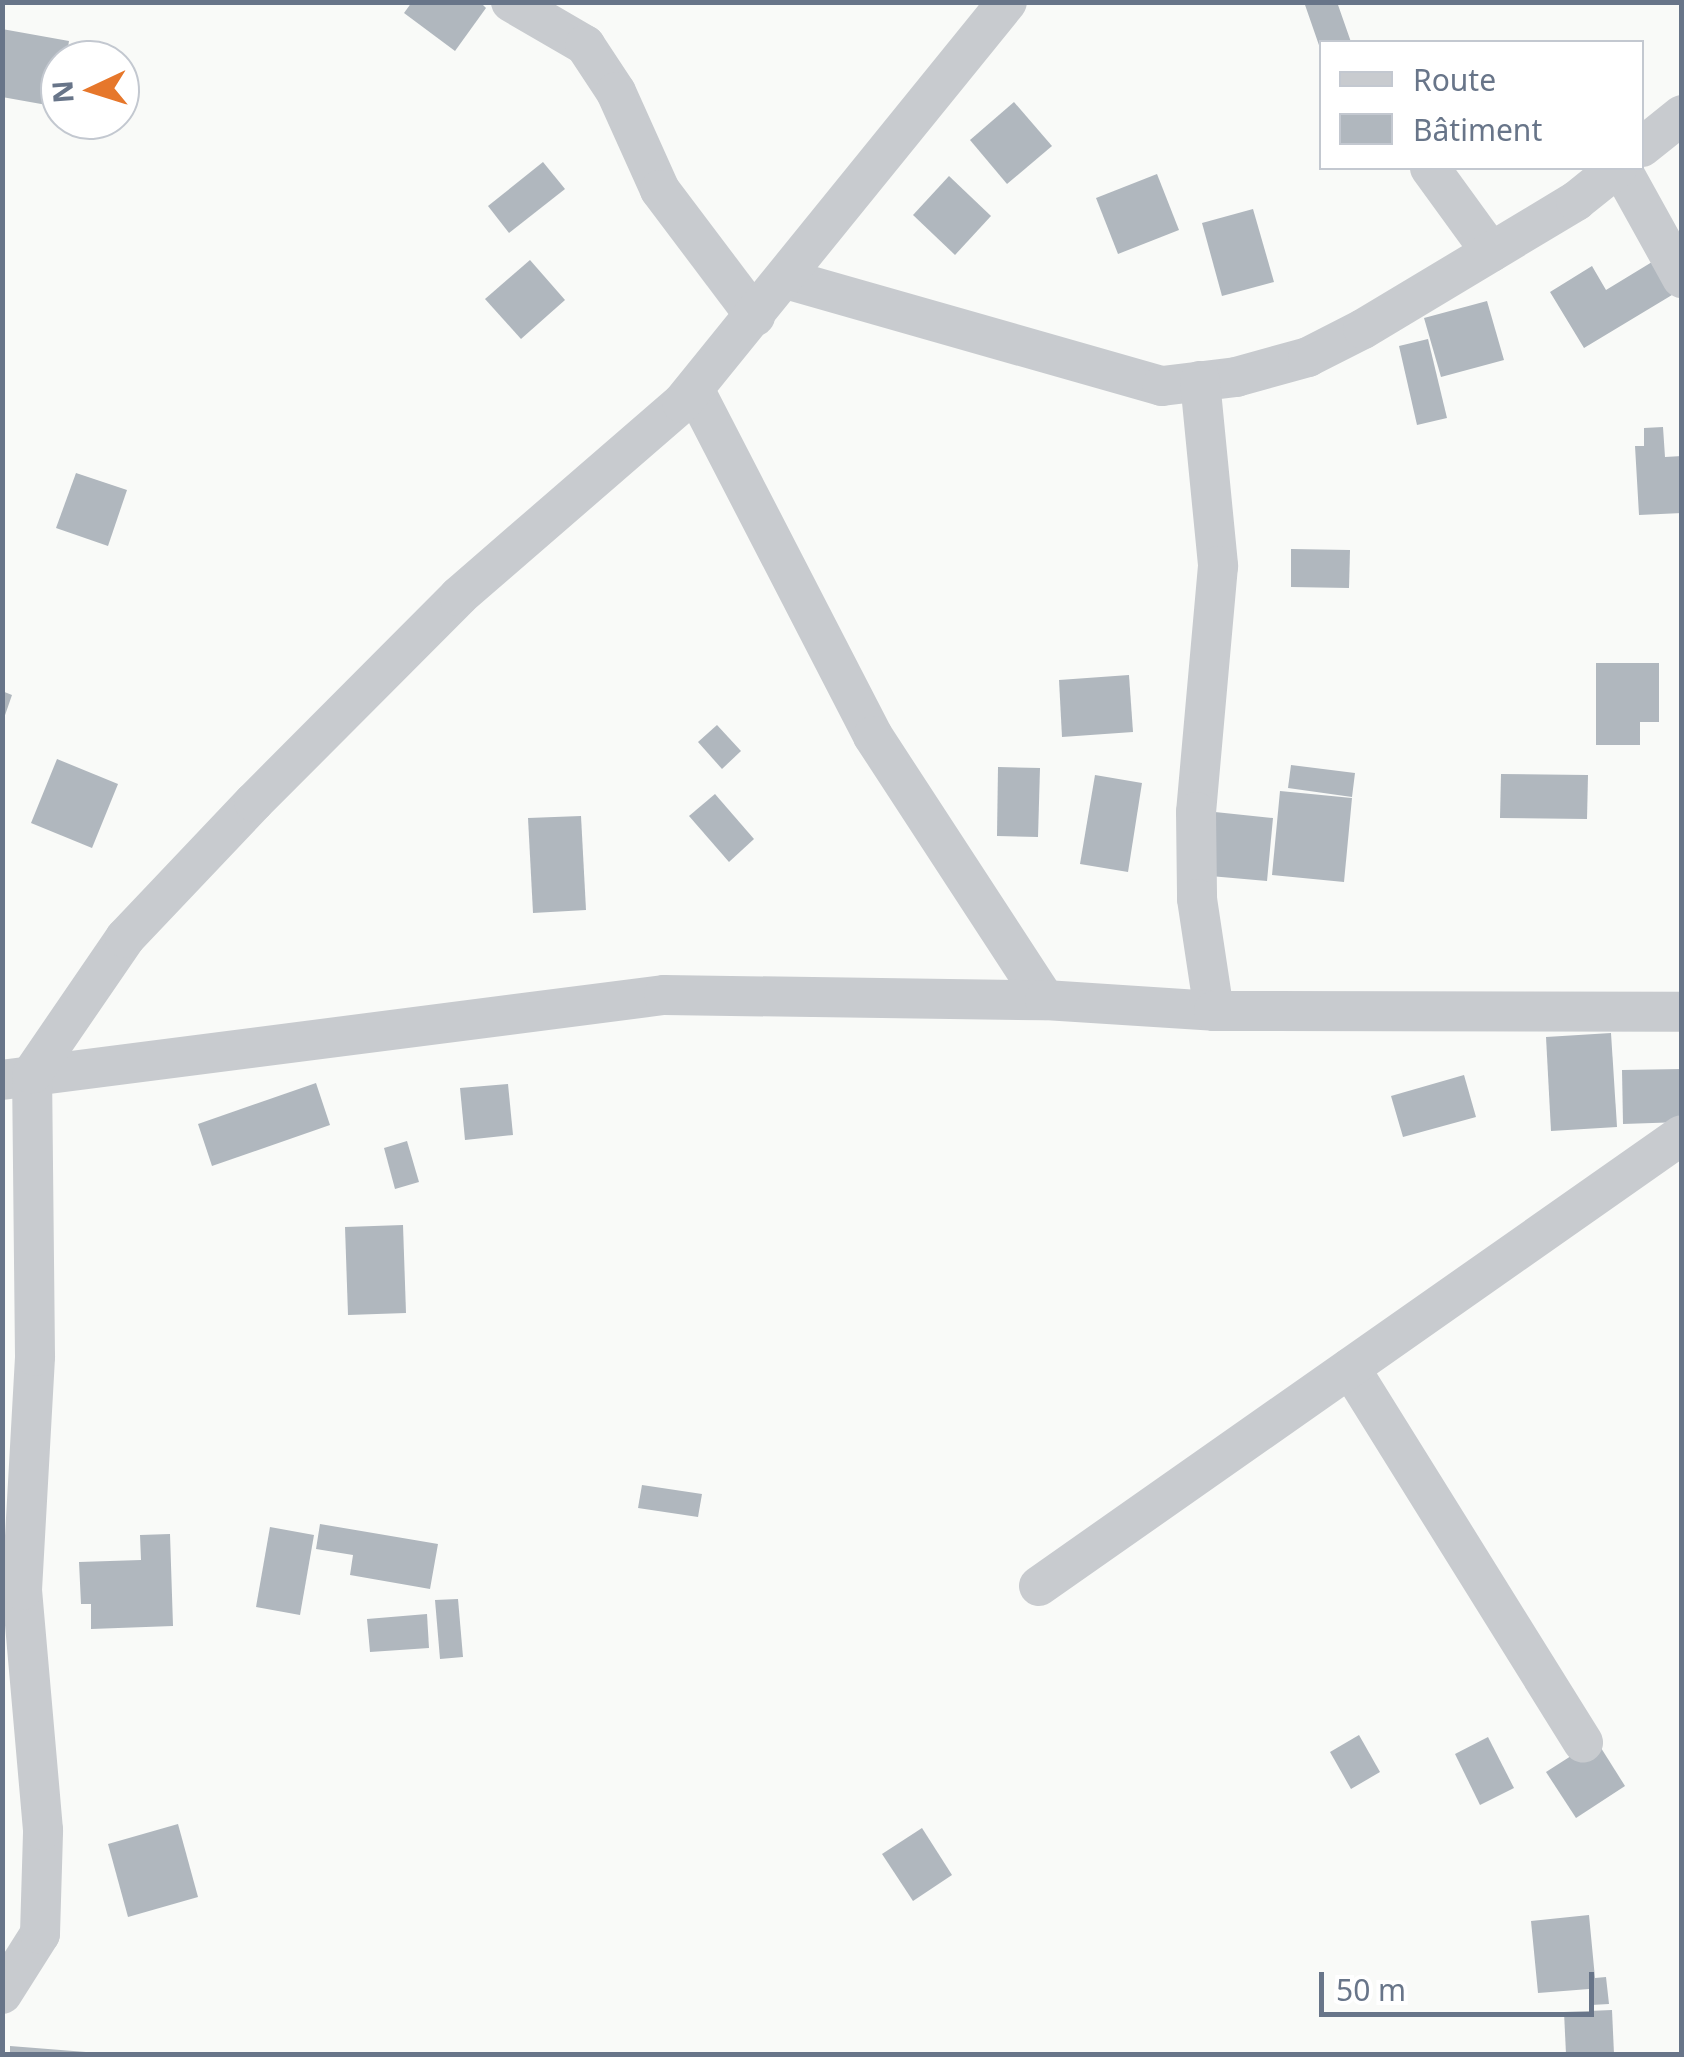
<!DOCTYPE html>
<html>
<head>
<meta charset="utf-8">
<style>
  body { margin:0 }
  #map { position:relative; width:1684px; height:2057px; overflow:hidden; background:#f9faf8; font-family:"Noto Sans",sans-serif }
  div>[style] { position:absolute }
  .building>* { inset:0; background:#b0b7be }
  .minor>* { height:40px; margin:-20px; padding:0 20px; transform-origin:20px; border-radius:20px; background:#c8cbcf }
  span { translate:-50% -50%; white-space:nowrap; text-align:center; line-height:1.15; -webkit-text-stroke:10px #fff; paint-order:stroke }
  .frame { position:absolute; inset:0; border:5px solid #687589; pointer-events:none }
  .legend { position:absolute; left:1319px; top:40px; width:325px; height:130px; box-sizing:border-box; background:#fff; border:2px solid #c3c8d0; margin:0; padding:12px 18px; list-style:none; font-size:30px; color:#687589 }
  .legend li { display:flex; align-items:center; gap:20px; height:50px }
  .legend b { width:50px; border:2px solid #c3c8d0 }
  .north { position:absolute; left:40px; top:40px; width:100px; height:100px; box-sizing:border-box; background:#fff; border:2px solid #c3c8d0; border-radius:50%; rotate:266deg; font-size:28px; font-weight:700; line-height:40px; text-align:center; color:#687589 }
  .north::after { content:''; display:block; margin:auto; width:35px; height:45px; background:#e6772b; clip-path:polygon(50% 0,100% 100%,50% 72%,0 100%) }
  .scale { position:absolute; left:1319px; top:1972px; width:275px; height:45px; box-sizing:border-box; border:5px solid #687589; border-top:0; padding-left:12px; font-size:30px; line-height:35px; white-space:nowrap; color:#687589; -webkit-text-stroke:8px #fff; paint-order:stroke }
</style>
</head>
<body>
<div id="map">
  <div class="building">
    <div style="clip-path:polygon(412px 2px,480px 2px,486px 8px,455px 51px,404px 13px)"></div>
    <div style="clip-path:polygon(1304px 2px,1337px 2px,1351px 42px,1322px 42px,1321px 51px)"></div>
    <div style="clip-path:polygon(2px 29px,69px 41px,66px 60px,60px 60px,58px 107px,2px 97px)"></div>
    <div style="clip-path:polygon(1014px 102px,1052px 146px,1007px 184px,970px 140px)"></div>
    <div style="clip-path:polygon(543px 162px,565px 189px,509px 233px,488px 206px)"></div>
    <div style="clip-path:polygon(1157px 174px,1179px 230px,1118px 254px,1096px 198px)"></div>
    <div style="clip-path:polygon(949px 176px,991px 216px,955px 255px,913px 215px)"></div>
    <div style="clip-path:polygon(1253px 209px,1274px 282px,1222px 296px,1202px 223px)"></div>
    <div style="clip-path:polygon(530px 260px,565px 300px,521px 339px,485px 299px)"></div>
    <div style="clip-path:polygon(1652px 262px,1672px 295px,1584px 348px,1550px 292px,1592px 266px,1606px 290px)"></div>
    <div style="clip-path:polygon(1487px 301px,1504px 360px,1441px 377px,1424px 318px)"></div>
    <div style="clip-path:polygon(1428px 339px,1447px 418px,1417px 425px,1399px 346px)"></div>
    <div style="clip-path:polygon(1663px 427px,1665px 457px,1682px 456px,1682px 513px,1639px 515px,1635px 446px,1644px 446px,1644px 428px)"></div>
    <div style="clip-path:polygon(76px 473px,127px 490px,108px 546px,56px 528px)"></div>
    <div style="clip-path:polygon(1291px 549px,1350px 550px,1349px 588px,1291px 587px)"></div>
    <div style="clip-path:polygon(1596px 663px,1659px 663px,1659px 722px,1640px 722px,1640px 745px,1596px 745px)"></div>
    <div style="clip-path:polygon(1129px 675px,1133px 732px,1062px 737px,1059px 680px)"></div>
    <div style="clip-path:polygon(2px 691px,12px 695px,3px 721px,2px 721px)"></div>
    <div style="clip-path:polygon(717px 725px,741px 751px,722px 769px,698px 742px)"></div>
    <div style="clip-path:polygon(57px 759px,118px 784px,92px 848px,31px 823px)"></div>
    <div style="clip-path:polygon(1291px 765px,1355px 773px,1352px 797px,1288px 788px)"></div>
    <div style="clip-path:polygon(998px 767px,1040px 768px,1038px 837px,997px 836px)"></div>
    <div style="clip-path:polygon(1501px 774px,1588px 775px,1587px 819px,1500px 818px)"></div>
    <div style="clip-path:polygon(1095px 775px,1142px 783px,1128px 872px,1080px 864px)"></div>
    <div style="clip-path:polygon(1280px 791px,1352px 798px,1344px 882px,1272px 875px)"></div>
    <div style="clip-path:polygon(715px 794px,754px 839px,729px 862px,689px 816px)"></div>
    <div style="clip-path:polygon(1215px 812px,1273px 818px,1267px 881px,1210px 876px)"></div>
    <div style="clip-path:polygon(581px 816px,586px 910px,533px 913px,528px 818px)"></div>
    <div style="clip-path:polygon(1611px 1033px,1617px 1127px,1551px 1131px,1546px 1037px)"></div>
    <div style="clip-path:polygon(1682px 1069px,1682px 1122px,1623px 1124px,1622px 1070px)"></div>
    <div style="clip-path:polygon(1464px 1075px,1476px 1117px,1403px 1137px,1391px 1096px)"></div>
    <div style="clip-path:polygon(316px 1083px,330px 1125px,212px 1166px,198px 1124px)"></div>
    <div style="clip-path:polygon(508px 1084px,513px 1135px,465px 1140px,460px 1088px)"></div>
    <div style="clip-path:polygon(407px 1141px,419px 1182px,395px 1189px,384px 1148px)"></div>
    <div style="clip-path:polygon(403px 1225px,406px 1313px,348px 1315px,345px 1227px)"></div>
    <div style="clip-path:polygon(642px 1485px,702px 1494px,698px 1517px,638px 1508px)"></div>
    <div style="clip-path:polygon(320px 1524px,438px 1544px,430px 1589px,350px 1575px,353px 1555px,316px 1549px)"></div>
    <div style="clip-path:polygon(270px 1527px,314px 1535px,300px 1615px,256px 1607px)"></div>
    <div style="clip-path:polygon(170px 1534px,173px 1626px,91px 1629px,91px 1604px,81px 1604px,79px 1562px,141px 1560px,140px 1535px)"></div>
    <div style="clip-path:polygon(458px 1599px,463px 1657px,440px 1659px,435px 1600px)"></div>
    <div style="clip-path:polygon(427px 1614px,429px 1648px,370px 1652px,367px 1619px)"></div>
    <div style="clip-path:polygon(1359px 1735px,1380px 1772px,1351px 1789px,1330px 1752px)"></div>
    <div style="clip-path:polygon(1488px 1737px,1514px 1788px,1480px 1805px,1455px 1754px)"></div>
    <div style="clip-path:polygon(1596px 1740px,1625px 1786px,1576px 1818px,1546px 1772px)"></div>
    <div style="clip-path:polygon(178px 1824px,198px 1897px,128px 1917px,108px 1844px)"></div>
    <div style="clip-path:polygon(922px 1828px,952px 1875px,913px 1901px,882px 1854px)"></div>
    <div style="clip-path:polygon(1589px 1915px,1595px 1978px,1606px 1977px,1609px 2004px,1591px 2005px,1589px 1989px,1538px 1993px,1531px 1921px)"></div>
    <div style="clip-path:polygon(1612px 2010px,1614px 2054px,1566px 2054px,1564px 2012px)"></div>
    <div style="clip-path:polygon(10px 2046px,86px 2052px,86px 2054px,10px 2054px)"></div>
  </div>
  <div class="minor">
    <div style="left:511px;top:2px;width:86px;rotate:30.2deg"></div>
    <div style="left:585px;top:45px;width:56px;rotate:56.6deg"></div>
    <div style="left:616px;top:92px;width:107px;rotate:65.8deg"></div>
    <div style="left:660px;top:190px;width:158px;rotate:53deg"></div>
    <div style="left:1642px;top:147px;width:51px;rotate:-38.7deg"></div>
    <div style="left:1430px;top:168px;width:104px;rotate:54deg"></div>
    <div style="left:1621px;top:168px;width:126px;rotate:61deg"></div>
    <div style="left:786px;top:279px;width:391px;rotate:15.9deg"></div>
    <div style="left:1162px;top:386px;width:75px;rotate:-6.9deg"></div>
    <div style="left:1236px;top:377px;width:75px;rotate:-15.5deg"></div>
    <div style="left:1308px;top:357px;width:62px;rotate:-27deg"></div>
    <div style="left:1363px;top:329px;width:249px;rotate:-31deg"></div>
    <div style="left:1576px;top:201px;width:53px;rotate:-38.8deg"></div>
    <div style="left:1200px;top:381px;width:186px;rotate:84.4deg"></div>
    <div style="left:1218px;top:566px;width:247px;rotate:95.1deg"></div>
    <div style="left:1196px;top:812px;width:87px;rotate:89.3deg"></div>
    <div style="left:1197px;top:899px;width:113px;rotate:81.4deg"></div>
    <div style="left:694px;top:389px;width:390px;rotate:62.7deg"></div>
    <div style="left:873px;top:736px;width:315px;rotate:56.9deg"></div>
    <div style="left:2px;top:1080px;width:667px;rotate:-7.32deg"></div>
    <div style="left:664px;top:995px;width:381px;rotate:0.8deg"></div>
    <div style="left:1045px;top:1000px;width:169px;rotate:3.7deg"></div>
    <div style="left:1214px;top:1011px;width:468px;rotate:0.1deg"></div>
    <div style="left:1350px;top:1368px;width:441px;rotate:58.1deg"></div>
    <div style="left:1039px;top:1586px;width:785px;rotate:-35.05deg"></div>
    <div style="left:2px;top:1994px;width:71px;rotate:-57.7deg"></div>
    <div style="left:40px;top:1934px;width:104px;rotate:-88.3deg"></div>
    <div style="left:43px;top:1830px;width:241px;rotate:-95deg"></div>
    <div style="left:22px;top:1590px;width:234px;rotate:-86.8deg"></div>
    <div style="left:35px;top:1356px;width:282px;rotate:-90.6deg"></div>
    <div style="left:32px;top:1074px;width:165px;rotate:-55.6deg"></div>
    <div style="left:125px;top:938px;width:187px;rotate:-46.5deg"></div>
    <div style="left:254px;top:802px;width:291px;rotate:-45.1deg"></div>
    <div style="left:459px;top:596px;width:295px;rotate:-40.9deg"></div>
    <div style="left:682px;top:403px;width:516px;rotate:-50.98deg"></div>
  </div>
  <div class="frame"></div>
  <ul class="legend">
  <li><b style="height:12px;background:#c8cbcf"></b>Route</li>
  <li><b style="height:28px;background:#b0b7be"></b>Bâtiment</li>
  </ul>
  <div class="north">N</div>
  <div class="scale">50 m</div>
</div>
</body>
</html>
